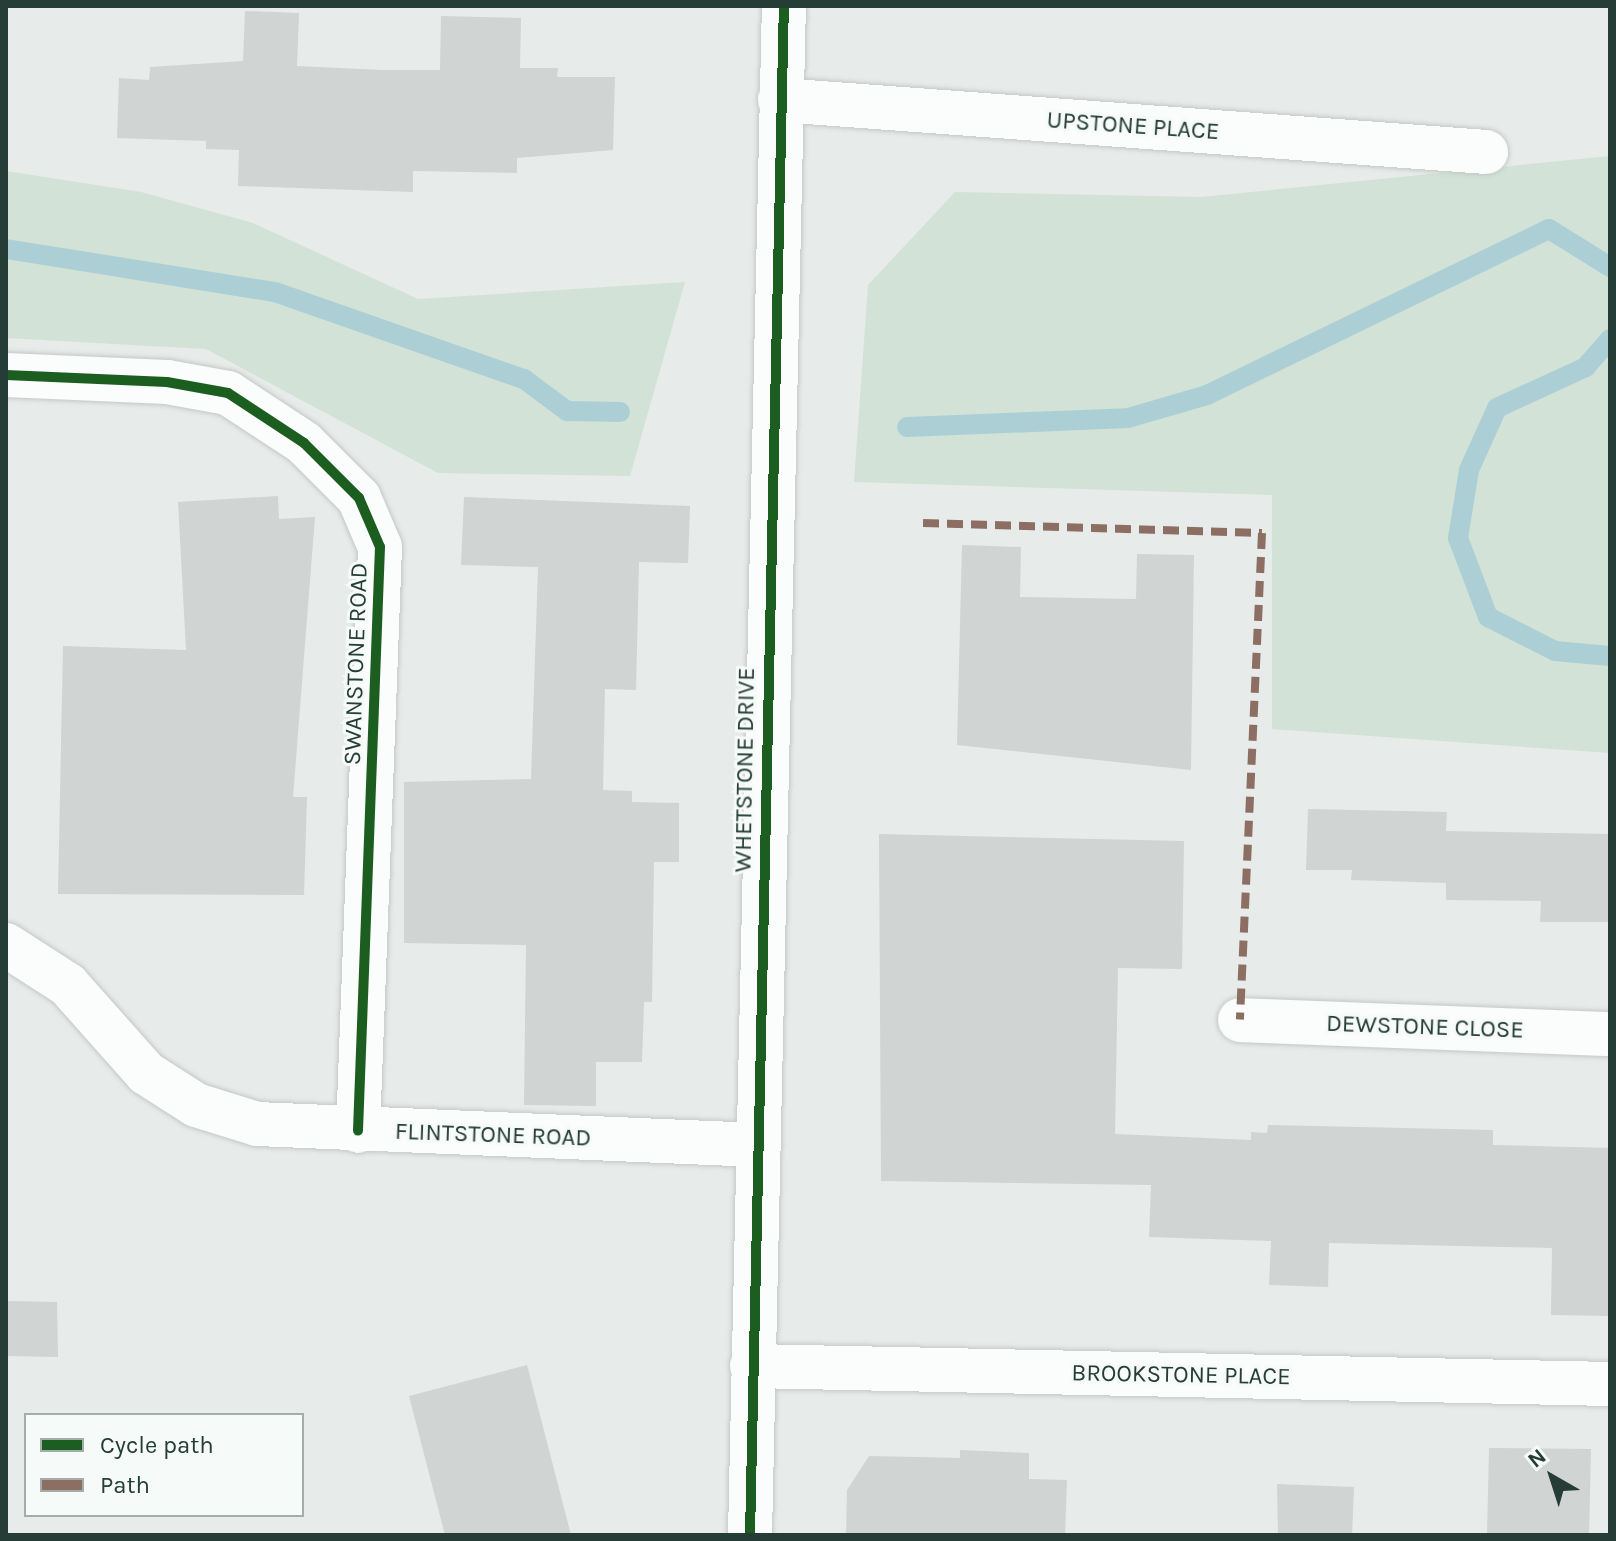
<!DOCTYPE html>
<html>
<head>
<meta charset="utf-8">
<style>
  body { margin:0 }
  #map { position:relative; width:1616px; height:1541px; overflow:hidden; background:#e7ebe9; font-family:Karla,sans-serif }
  div>[style] { position:absolute }
  .green>* { inset:0; background:#d2e2d7 }
  .stream>* { height:20px; margin:-10px; padding:0 10px; transform-origin:10px; border-radius:10px; background:#accfd5 }
  .building>* { inset:0; background:#d0d4d2 }
  .roads { filter:drop-shadow(0 0 2px #c4c8c6) drop-shadow(0 0 2px #c4c8c6) }
  .street>* { height:44px; margin:-22px; padding:0 22px; transform-origin:22px; border-radius:22px; background:#fbfcfc }
  .secondary>* { height:44px; margin:-22px; padding:0 22px; transform-origin:22px; border-radius:22px; background:#fbfcfc }
  .quiet>* { height:8px; margin-top:-4px; transform-origin:0; background:repeating-linear-gradient(90deg,#8d6e63 0 16px,transparent 0 24px) }
  .cycleway>* { height:10px; margin:-5px; padding:0 5px; transform-origin:5px; border-radius:5px; background:#1b5e20 }
  span { translate:-50% -50%; white-space:nowrap; text-align:center; line-height:1.15; -webkit-text-stroke:6px #f6faf8; paint-order:stroke }
  .street-label { font-size:24px; color:#263d37 }
  .frame { position:absolute; inset:0; border:8px solid #263d37; pointer-events:none }
  .legend { position:absolute; left:24px; top:1413px; width:280px; height:104px; box-sizing:border-box; background:#f6faf8; border:2px solid #a3aeab; margin:0; padding:10px 14px; list-style:none; font-size:24px; color:#263d37 }
  .legend li { display:flex; align-items:center; gap:16px; height:40px }
  .legend b { width:40px; border:2px solid #a3aeab }
  .north { position:absolute; left:1512px; top:1437px; width:80px; height:80px; -webkit-text-stroke:6px #f6faf8; paint-order:stroke; rotate:321deg; font-size:22px; font-weight:700; line-height:32px; text-align:center; color:#263d37 }
  .north::after { content:''; display:block; margin:auto; width:28px; height:36px; background:#263d37; clip-path:polygon(50% 0,100% 100%,50% 72%,0 100%) }
</style>
</head>
<body>
<div id="map">
  <div class="green">
    <div style="clip-path:polygon(1610px 156px,1610px 753px,1272px 729px,1272px 495px,854px 482px,868px 285px,955px 192px,1201px 197px)"></div>
    <div style="clip-path:polygon(6px 171px,141px 192px,253px 223px,418px 299px,685px 282px,630px 476px,438px 473px,206px 349px,6px 338px)"></div>
  </div>
  <div class="stream">
    <div style="left:6px;top:249px;width:272px;rotate:9.1deg"></div>
    <div style="left:275px;top:292px;width:264px;rotate:19.3deg"></div>
    <div style="left:524px;top:379px;width:54px;rotate:36.7deg"></div>
    <div style="left:567px;top:411px;width:53px;rotate:1.1deg"></div>
    <div style="left:1610px;top:339px;width:37px;rotate:131deg"></div>
    <div style="left:1586px;top:367px;width:98px;rotate:155.3deg"></div>
    <div style="left:1497px;top:408px;width:68px;rotate:114.3deg"></div>
    <div style="left:1469px;top:470px;width:69px;rotate:99.2deg"></div>
    <div style="left:1458px;top:538px;width:85px;rotate:69.2deg"></div>
    <div style="left:1488px;top:617px;width:75px;rotate:26.9deg"></div>
    <div style="left:1555px;top:651px;width:55px;rotate:5.2deg"></div>
    <div style="left:907px;top:427px;width:221px;rotate:-2.3deg"></div>
    <div style="left:1128px;top:418px;width:82px;rotate:-16.2deg"></div>
    <div style="left:1207px;top:395px;width:380px;rotate:-25.9deg"></div>
    <div style="left:1549px;top:229px;width:72px;rotate:31.9deg"></div>
  </div>
  <div class="building">
    <div style="clip-path:polygon(245px 11px,299px 13px,297px 66px,382px 70px,440px 70px,441px 16px,521px 18px,520px 68px,558px 68px,557px 77px,615px 77px,613px 150px,517px 158px,517px 173px,413px 171px,413px 192px,238px 186px,239px 150px,206px 149px,206px 141px,117px 138px,119px 78px,149px 80px,150px 67px,243px 61px)"></div>
    <div style="clip-path:polygon(278px 496px,279px 519px,315px 517px,293px 797px,307px 797px,304px 895px,58px 894px,63px 646px,186px 650px,178px 502px)"></div>
    <div style="clip-path:polygon(464px 497px,690px 506px,688px 563px,639px 562px,636px 690px,605px 689px,603px 790px,632px 791px,632px 802px,679px 803px,679px 862px,654px 862px,652px 1002px,644px 1002px,642px 1062px,596px 1062px,596px 1106px,524px 1105px,526px 945px,404px 943px,404px 782px,531px 779px,538px 567px,461px 565px)"></div>
    <div style="clip-path:polygon(962px 545px,1021px 547px,1020px 597px,1136px 599px,1137px 554px,1194px 555px,1191px 770px,957px 745px)"></div>
    <div style="clip-path:polygon(1308px 809px,1447px 812px,1446px 831px,1610px 834px,1610px 922px,1540px 922px,1541px 901px,1446px 900px,1446px 883px,1351px 880px,1352px 870px,1306px 870px)"></div>
    <div style="clip-path:polygon(879px 834px,1184px 841px,1182px 969px,1118px 968px,1115px 1134px,1251px 1140px,1251px 1132px,1267px 1133px,1268px 1125px,1493px 1130px,1493px 1145px,1610px 1148px,1610px 1316px,1551px 1315px,1552px 1248px,1329px 1243px,1328px 1287px,1269px 1285px,1271px 1241px,1149px 1237px,1151px 1185px,881px 1181px)"></div>
    <div style="clip-path:polygon(6px 1301px,57px 1302px,58px 1357px,6px 1356px)"></div>
    <div style="clip-path:polygon(527px 1365px,571px 1535px,445px 1535px,409px 1396px)"></div>
    <div style="clip-path:polygon(1489px 1448px,1591px 1449px,1589px 1535px,1487px 1535px)"></div>
    <div style="clip-path:polygon(960px 1450px,1029px 1453px,1029px 1479px,1067px 1480px,1065px 1535px,846px 1535px,847px 1490px,869px 1456px,960px 1458px)"></div>
    <div style="clip-path:polygon(1277px 1484px,1354px 1487px,1352px 1535px,1278px 1535px)"></div>
  </div>
  <div class="roads">
    <div class="street">
      <div style="left:780px;top:100px;width:708px;rotate:4.21deg"></div>
      <div style="left:6px;top:375px;width:161px;rotate:2.5deg"></div>
      <div style="left:167px;top:382px;width:62px;rotate:10.2deg"></div>
      <div style="left:228px;top:393px;width:91px;rotate:33.3deg"></div>
      <div style="left:304px;top:443px;width:78px;rotate:45deg"></div>
      <div style="left:359px;top:498px;width:53px;rotate:66.8deg"></div>
      <div style="left:380px;top:547px;width:584px;rotate:92.16deg"></div>
      <div style="left:6px;top:945px;width:74px;rotate:32.8deg"></div>
      <div style="left:68px;top:985px;width:118px;rotate:48.4deg"></div>
      <div style="left:146px;top:1073px;width:59px;rotate:32.6deg"></div>
      <div style="left:196px;top:1105px;width:64px;rotate:17.3deg"></div>
      <div style="left:257px;top:1124px;width:499px;rotate:2.4deg"></div>
      <div style="left:1240px;top:1020px;width:370px;rotate:2.2deg"></div>
      <div style="left:752px;top:1366px;width:858px;rotate:1.2deg"></div>
    </div>
    <div class="secondary">
      <div style="left:750px;top:1535px;width:1529px;rotate:-88.73deg"></div>
    </div>
  </div>
  <div class="quiet">
    <div style="left:923px;top:523px;width:339px;rotate:1.7deg"></div>
    <div style="left:1262px;top:533px;width:487px;rotate:92.6deg"></div>
  </div>
  <div class="cycleway">
    <div style="left:6px;top:375px;width:161px;rotate:2.5deg"></div>
    <div style="left:167px;top:382px;width:62px;rotate:10.2deg"></div>
    <div style="left:228px;top:393px;width:91px;rotate:33.3deg"></div>
    <div style="left:304px;top:443px;width:78px;rotate:45deg"></div>
    <div style="left:359px;top:498px;width:53px;rotate:66.8deg"></div>
    <div style="left:380px;top:547px;width:584px;rotate:92.16deg"></div>
    <div style="left:750px;top:1535px;width:1529px;rotate:-88.73deg"></div>
  </div>
  <div class="street-label">
    <span style="left:1133px;top:126px;rotate:4deg">UPSTONE PLACE</span>
    <span style="left:356px;top:664px;rotate:-88deg">SWANSTONE ROAD</span>
    <span style="left:745px;top:770px;rotate:-89deg">WHETSTONE DRIVE</span>
    <span style="left:1425px;top:1027px;rotate:2deg">DEWSTONE CLOSE</span>
    <span style="left:493px;top:1135px;rotate:2deg">FLINTSTONE ROAD</span>
    <span style="left:1181px;top:1375px;rotate:1deg">BROOKSTONE PLACE</span>
  </div>
  <div class="frame"></div>
  <ul class="legend">
  <li><b style="height:10px;background:#1b5e20"></b>Cycle path</li>
  <li><b style="height:10px;background:#8d6e63"></b>Path</li>
  </ul>
  <div class="north">N</div>
</div>
</body>
</html>
